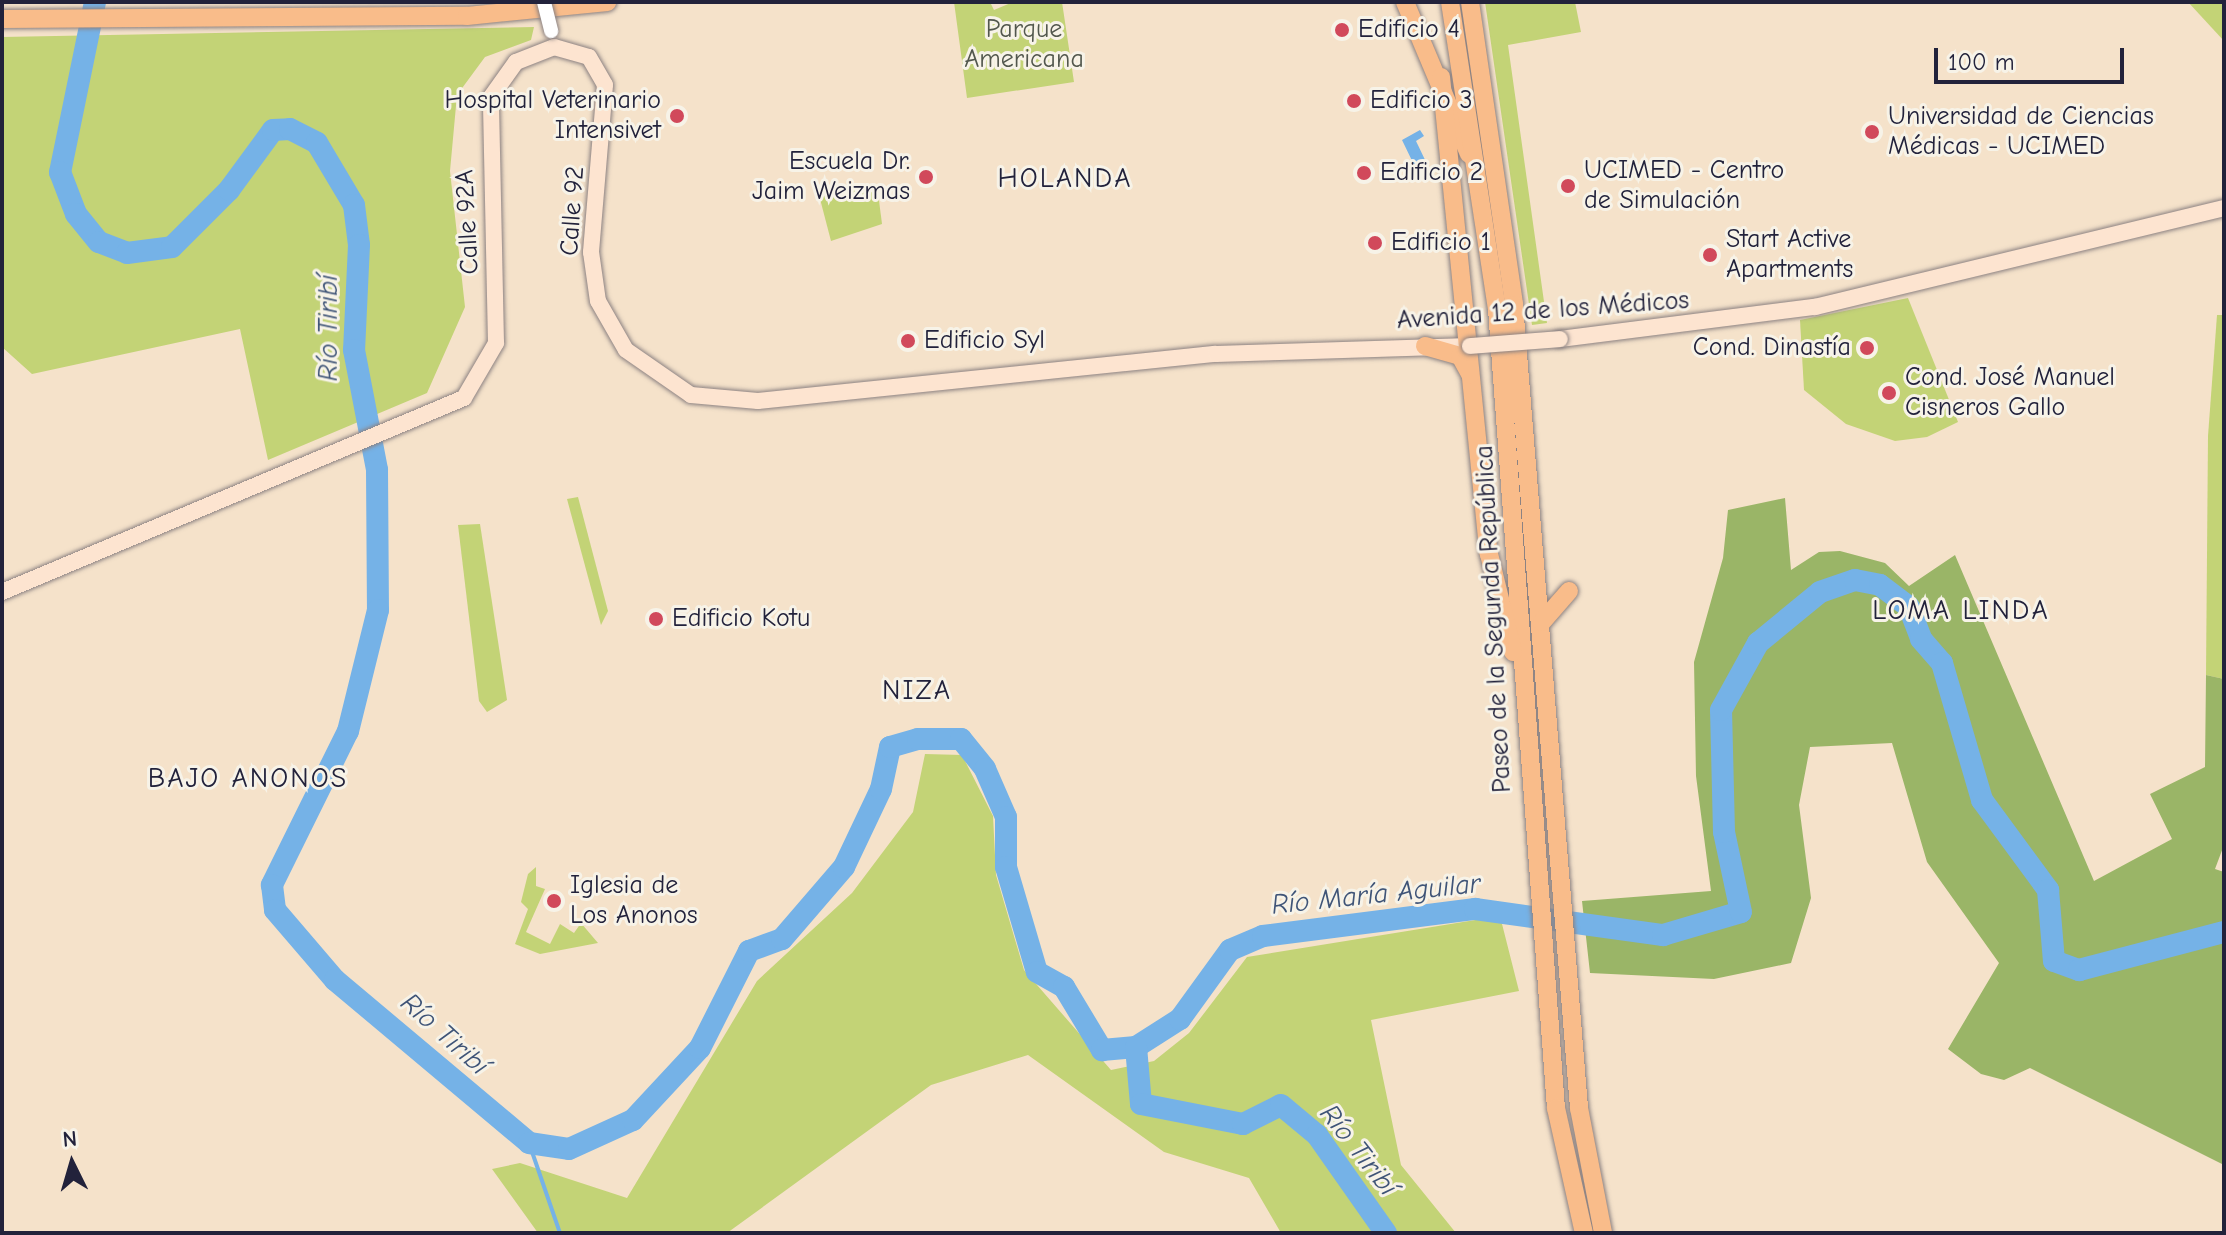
<!DOCTYPE html>
<html>
<head>
<meta charset="utf-8">
<style>
  body { margin:0 }
  #map { position:relative; width:2226px; height:1235px; overflow:hidden; background:#f5e2ca; font-family:"Comic Neue",sans-serif }
  div>[style] { position:absolute }
  .green>* { inset:0; background:#c3d376 }
  .forest>* { inset:0; background:#9ab567 }
  .water>* { inset:0; background:#75b2e7 }
  .stream>* { height:4px; margin:-2px; padding:0 2px; transform-origin:2px; border-radius:2px; background:#75b2e7 }
  .river>* { height:22px; margin:-11px; padding:0 11px; transform-origin:11px; border-radius:11px; background:#75b2e7 }
  .roads { filter:drop-shadow(0 0 2px #8c8282) drop-shadow(0 0 2px #8c8282) }
  .secondary>* { height:16px; margin:-8px; padding:0 8px; transform-origin:8px; border-radius:8px; background:#fde4d0 }
  .trunk>* { height:18px; margin:-9px; padding:0 9px; transform-origin:9px; border-radius:9px; background:#f9bc8a }
  .bridges { filter:drop-shadow(0 0 2px #8c8282) drop-shadow(0 0 2px #8c8282) }
  .tertiary-bridge>* { height:14px; margin:-7px; padding:0 7px; transform-origin:7px; border-radius:7px; background:#fff }
  .secondary-bridge>* { height:16px; margin:-8px; padding:0 8px; transform-origin:8px; border-radius:8px; background:#fde4d0 }
  .dots>* { width:22px; height:22px; translate:-50% -50%; box-sizing:border-box; border:4px solid #f7f3e8; border-radius:50% }
  span { translate:-50% -50%; white-space:nowrap; text-align:center; line-height:1.15; -webkit-text-stroke:6px #f7f3e8; paint-order:stroke }
  .park-label { font-size:26px; color:#52574d }
  .poi-label { font-size:26px; color:#22223b }
  .left { translate:0 -50%; text-align:left }
  .right { translate:-100% -50%; text-align:right }
  .street-label { font-size:26px; color:#22223b }
  .neighbourhood-label { font-size:28px; color:#22223b; letter-spacing:2px }
  .water-label { font-size:28px; color:#3f5477; font-style:italic }
  .frame { position:absolute; inset:0; border:4px solid #22223b; pointer-events:none }
  .north { position:absolute; left:32px; top:1123px; width:80px; height:80px; -webkit-text-stroke:6px #f7f3e8; paint-order:stroke; rotate:355deg; font-size:22px; font-weight:700; line-height:32px; text-align:center; color:#22223b }
  .north::after { content:''; display:block; margin:auto; width:28px; height:36px; background:#22223b; clip-path:polygon(50% 0,100% 100%,50% 72%,0 100%) }
  .scale { position:absolute; left:1934px; top:48px; width:190px; height:36px; box-sizing:border-box; border:4px solid #22223b; border-top:0; padding-left:10px; font-size:24px; line-height:28px; white-space:nowrap; color:#22223b; -webkit-text-stroke:6px #f7f3e8; paint-order:stroke }
</style>
</head>
<body>
<div id="map">
  <div class="green">
    <div style="clip-path:polygon(954px 2px,990px 2px,994px 10px,1013px 2px,1062px 2px,1074px 82px,967px 98px)"></div>
    <div style="clip-path:polygon(1485px 2px,1575px 2px,1581px 32px,1508px 45px,1547px 323px,1532px 325px)"></div>
    <div style="clip-path:polygon(2188px 2px,2224px 2px,2224px 41px)"></div>
    <div style="clip-path:polygon(534px 27px,531px 40px,485px 57px,457px 95px,450px 171px,465px 307px,427px 393px,268px 460px,240px 329px,32px 374px,2px 347px,2px 37px)"></div>
    <div style="clip-path:polygon(877px 185px,882px 224px,831px 241px,819px 195px)"></div>
    <div style="clip-path:polygon(1908px 298px,1958px 422px,1927px 437px,1895px 441px,1846px 424px,1804px 390px,1800px 320px)"></div>
    <div style="clip-path:polygon(2217px 315px,2224px 315px,2224px 679px,2206px 675px,2208px 436px)"></div>
    <div style="clip-path:polygon(578px 497px,608px 611px,601px 625px,567px 499px)"></div>
    <div style="clip-path:polygon(480px 524px,507px 700px,487px 712px,479px 701px,458px 525px)"></div>
    <div style="clip-path:polygon(925px 754px,962px 755px,993px 816px,996px 875px,1024px 970px,1111px 1070px,1154px 1061px,1189px 1033px,1247px 957px,1500px 916px,1519px 991px,1371px 1020px,1401px 1165px,1456px 1233px,1281px 1233px,1249px 1178px,1164px 1152px,1028px 1055px,931px 1085px,727px 1233px,538px 1233px,492px 1169px,520px 1163px,627px 1198px,757px 981px,852px 893px,913px 812px)"></div>
    <div style="clip-path:polygon(536px 867px,536px 886px,545px 889px,526px 932px,550px 944px,560px 924px,574px 933px,581px 923px,598px 943px,540px 954px,515px 944px,528px 909px,521px 902px,528px 874px)"></div>
  </div>
  <div class="forest">
    <div style="clip-path:polygon(1785px 498px,1791px 570px,1819px 552px,1840px 551px,1885px 563px,1909px 586px,1955px 555px,2094px 881px,2172px 839px,2150px 794px,2205px 767px,2206px 675px,2224px 679px,2224px 845px,2215px 869px,2224px 872px,2224px 1165px,2030px 1068px,2004px 1080px,1981px 1074px,1948px 1049px,1999px 963px,1927px 862px,1892px 743px,1810px 747px,1799px 805px,1811px 898px,1791px 963px,1714px 979px,1590px 973px,1582px 901px,1711px 891px,1696px 776px,1694px 662px,1723px 558px,1728px 510px)"></div>
  </div>
  <div class="water">
    <div style="clip-path:polygon(1420px 130px,1424px 136px,1416px 141px,1427px 164px,1416px 169px,1402px 140px)"></div>
  </div>
  <div class="stream">
    <div style="left:529px;top:1143px;width:95px;rotate:71deg"></div>
  </div>
  <div class="river">
    <div style="left:95px;top:2px;width:174px;rotate:101.6deg"></div>
    <div style="left:60px;top:172px;width:45px;rotate:69.1deg"></div>
    <div style="left:76px;top:214px;width:36px;rotate:51deg"></div>
    <div style="left:99px;top:242px;width:30px;rotate:21deg"></div>
    <div style="left:127px;top:253px;width:45px;rotate:-7.6deg"></div>
    <div style="left:172px;top:247px;width:81px;rotate:-45deg"></div>
    <div style="left:229px;top:190px;width:74px;rotate:-53.7deg"></div>
    <div style="left:273px;top:130px;width:17px;rotate:-3deg"></div>
    <div style="left:290px;top:129px;width:30px;rotate:27deg"></div>
    <div style="left:317px;top:143px;width:72px;rotate:59.2deg"></div>
    <div style="left:354px;top:205px;width:40px;rotate:82.9deg"></div>
    <div style="left:359px;top:245px;width:105px;rotate:92.7deg"></div>
    <div style="left:354px;top:350px;width:122px;rotate:79.1deg"></div>
    <div style="left:377px;top:470px;width:140px;rotate:89.6deg"></div>
    <div style="left:378px;top:610px;width:125px;rotate:103.9deg"></div>
    <div style="left:348px;top:731px;width:172px;rotate:116.3deg"></div>
    <div style="left:272px;top:885px;width:25px;rotate:83deg"></div>
    <div style="left:275px;top:910px;width:92px;rotate:49.4deg"></div>
    <div style="left:335px;top:980px;width:253px;rotate:40deg"></div>
    <div style="left:529px;top:1143px;width:40px;rotate:8.5deg"></div>
    <div style="left:569px;top:1149px;width:70px;rotate:-24.4deg"></div>
    <div style="left:633px;top:1120px;width:98px;rotate:-47.1deg"></div>
    <div style="left:700px;top:1048px;width:109px;rotate:-63.2deg"></div>
    <div style="left:749px;top:951px;width:35px;rotate:-20deg"></div>
    <div style="left:782px;top:939px;width:95px;rotate:-49.3deg"></div>
    <div style="left:844px;top:867px;width:86px;rotate:-64.6deg"></div>
    <div style="left:881px;top:789px;width:43px;rotate:-77.9deg"></div>
    <div style="left:890px;top:747px;width:29px;rotate:-16deg"></div>
    <div style="left:918px;top:739px;width:43px"></div>
    <div style="left:961px;top:739px;width:38px;rotate:51deg"></div>
    <div style="left:985px;top:769px;width:52px;rotate:66.4deg"></div>
    <div style="left:1006px;top:817px;width:50px;rotate:90deg"></div>
    <div style="left:1006px;top:867px;width:109px;rotate:73.6deg"></div>
    <div style="left:1037px;top:972px;width:31px;rotate:29deg"></div>
    <div style="left:1064px;top:987px;width:74px;rotate:58.9deg"></div>
    <div style="left:1102px;top:1050px;width:34px;rotate:-5deg"></div>
    <div style="left:1136px;top:1047px;width:52px;rotate:-32.5deg"></div>
    <div style="left:1180px;top:1019px;width:85px;rotate:-54.1deg"></div>
    <div style="left:1230px;top:950px;width:36px;rotate:-23deg"></div>
    <div style="left:1263px;top:936px;width:214px;rotate:-7.3deg"></div>
    <div style="left:1475px;top:909px;width:190px;rotate:7.9deg"></div>
    <div style="left:1663px;top:935px;width:81px;rotate:-16.4deg"></div>
    <div style="left:1741px;top:912px;width:82px;rotate:-102deg"></div>
    <div style="left:1724px;top:832px;width:122px;rotate:-91.4deg"></div>
    <div style="left:1721px;top:710px;width:77px;rotate:-61.1deg"></div>
    <div style="left:1758px;top:643px;width:80px;rotate:-39.4deg"></div>
    <div style="left:1820px;top:592px;width:37px;rotate:-19deg"></div>
    <div style="left:1855px;top:580px;width:25px;rotate:11deg"></div>
    <div style="left:1880px;top:585px;width:36px;rotate:37deg"></div>
    <div style="left:1909px;top:607px;width:34px;rotate:69deg"></div>
    <div style="left:1921px;top:639px;width:32px;rotate:49deg"></div>
    <div style="left:1942px;top:663px;width:143px;rotate:73.7deg"></div>
    <div style="left:1982px;top:800px;width:112px;rotate:53.7deg"></div>
    <div style="left:2048px;top:890px;width:71px;rotate:85.2deg"></div>
    <div style="left:2054px;top:961px;width:27px;rotate:20deg"></div>
    <div style="left:2079px;top:970px;width:150px;rotate:-14.7deg"></div>
    <div style="left:1136px;top:1047px;width:57px;rotate:85deg"></div>
    <div style="left:1141px;top:1104px;width:104px;rotate:11.1deg"></div>
    <div style="left:1243px;top:1124px;width:42px;rotate:-26.6deg"></div>
    <div style="left:1281px;top:1105px;width:47px;rotate:39.8deg"></div>
    <div style="left:1317px;top:1135px;width:120px;rotate:54.9deg"></div>
  </div>
  <div class="roads">
    <div class="secondary">
      <div style="left:1560px;top:339px;width:257px;rotate:-7.2deg"></div>
      <div style="left:1815px;top:307px;width:421px;rotate:-13.6deg"></div>
      <div style="left:2px;top:592px;width:501px;rotate:-22.78deg"></div>
      <div style="left:464px;top:398px;width:64px;rotate:-59.8deg"></div>
      <div style="left:496px;top:343px;width:246px;rotate:-91.2deg"></div>
      <div style="left:491px;top:97px;width:43px;rotate:-54.5deg"></div>
      <div style="left:516px;top:62px;width:41px;rotate:-21.5deg"></div>
      <div style="left:554px;top:47px;width:36px;rotate:16deg"></div>
      <div style="left:589px;top:57px;width:32px;rotate:60deg"></div>
      <div style="left:605px;top:85px;width:168px;rotate:94.8deg"></div>
      <div style="left:591px;top:252px;width:49px;rotate:81.9deg"></div>
      <div style="left:598px;top:301px;width:56px;rotate:60.3deg"></div>
      <div style="left:626px;top:350px;width:79px;rotate:34.7deg"></div>
      <div style="left:691px;top:395px;width:67px;rotate:5.1deg"></div>
      <div style="left:758px;top:401px;width:460px;rotate:-5.9deg"></div>
      <div style="left:1216px;top:354px;width:254px;rotate:-1.8deg"></div>
    </div>
    <div class="trunk">
      <div style="left:1405px;top:2px;width:165px;rotate:67.2deg"></div>
      <div style="left:1450px;top:2px;width:311px;rotate:81.3deg"></div>
      <div style="left:1497px;top:309px;width:801px;rotate:85.78deg"></div>
      <div style="left:1556px;top:1108px;width:128px;rotate:77.4deg"></div>
      <div style="left:1470px;top:2px;width:306px;rotate:81.7deg"></div>
      <div style="left:1514px;top:305px;width:806px;rotate:85.37deg"></div>
      <div style="left:1579px;top:1108px;width:127px;rotate:79.1deg"></div>
      <div style="left:2px;top:19px;width:465px;rotate:-0.4deg"></div>
      <div style="left:467px;top:16px;width:141px;rotate:-5.7deg"></div>
      <div style="left:1441px;top:77px;width:479px;rotate:84.3deg"></div>
      <div style="left:1489px;top:554px;width:101px;rotate:76.2deg"></div>
      <div style="left:1425px;top:346px;width:36px;rotate:16deg"></div>
      <div style="left:1460px;top:356px;width:21px;rotate:61deg"></div>
      <div style="left:1542px;top:622px;width:41px;rotate:-48.9deg"></div>
    </div>
  </div>
  <div class="bridges">
    <div class="tertiary-bridge">
      <div style="left:544px;top:2px;width:30px;rotate:76deg"></div>
    </div>
    <div class="secondary-bridge">
      <div style="left:1470px;top:346px;width:90px;rotate:-4.4deg"></div>
    </div>
  </div>
  <div class="dots">
    <div style="left:1342px;top:30px;background:#d1495b"></div>
    <div style="left:1354px;top:101px;background:#d1495b"></div>
    <div style="left:677px;top:116px;background:#d1495b"></div>
    <div style="left:1872px;top:132px;background:#d1495b"></div>
    <div style="left:1364px;top:173px;background:#d1495b"></div>
    <div style="left:926px;top:177px;background:#d1495b"></div>
    <div style="left:1568px;top:186px;background:#d1495b"></div>
    <div style="left:1375px;top:243px;background:#d1495b"></div>
    <div style="left:1710px;top:255px;background:#d1495b"></div>
    <div style="left:908px;top:341px;background:#d1495b"></div>
    <div style="left:1867px;top:348px;background:#d1495b"></div>
    <div style="left:1889px;top:393px;background:#d1495b"></div>
    <div style="left:656px;top:619px;background:#d1495b"></div>
    <div style="left:554px;top:901px;background:#d1495b"></div>
  </div>
  <div class="park-label">
    <span style="left:1024px;top:45px">Parque<br>Americana</span>
  </div>
  <div class="poi-label">
    <span class="left" style="left:1358px;top:30px">Edificio 4</span>
    <span class="right" style="left:661px;top:116px">Hospital Veterinario<br>Intensivet</span>
    <span class="left" style="left:1370px;top:101px">Edificio 3</span>
    <span class="left" style="left:1888px;top:132px">Universidad de Ciencias<br>Médicas - UCIMED</span>
    <span class="right" style="left:910px;top:177px">Escuela Dr.<br>Jaim Weizmas</span>
    <span class="left" style="left:1584px;top:186px">UCIMED - Centro<br>de Simulación</span>
    <span class="left" style="left:1380px;top:173px">Edificio 2</span>
    <span class="left" style="left:1726px;top:255px">Start Active<br>Apartments</span>
    <span class="left" style="left:1391px;top:243px">Edificio 1</span>
    <span class="left" style="left:924px;top:341px">Edificio Syl</span>
    <span class="right" style="left:1851px;top:348px">Cond. Dinastía</span>
    <span class="left" style="left:1905px;top:393px">Cond. José Manuel<br>Cisneros Gallo</span>
    <span class="left" style="left:672px;top:619px">Edificio Kotu</span>
    <span class="left" style="left:570px;top:901px">Iglesia de<br>Los Anonos</span>
  </div>
  <div class="street-label">
    <span style="left:573px;top:211px;rotate:-86deg">Calle 92</span>
    <span style="left:468px;top:222px;rotate:-93deg">Calle 92A</span>
    <span style="left:1543px;top:311px;rotate:-4deg">Avenida 12 de los Médicos</span>
    <span style="left:1494px;top:619px;rotate:-93deg">Paseo de la Segunda República</span>
  </div>
  <div class="neighbourhood-label">
    <span style="left:1065px;top:178px">HOLANDA</span>
    <span style="left:1961px;top:610px">LOMA LINDA</span>
    <span style="left:917px;top:690px">NIZA</span>
    <span style="left:248px;top:778px">BAJO ANONOS</span>
  </div>
  <div class="water-label">
    <span style="left:328px;top:328px;rotate:-90deg">Río Tiribí</span>
    <span style="left:1376px;top:894px;rotate:-6deg">Río María Aguilar</span>
    <span style="left:445px;top:1034px;rotate:42deg">Río Tiribí</span>
    <span style="left:1359px;top:1150px;rotate:52deg">Río Tiribí</span>
  </div>
  <div class="frame"></div>
  <div class="north">N</div>
  <div class="scale">100 m</div>
</div>
</body>
</html>
